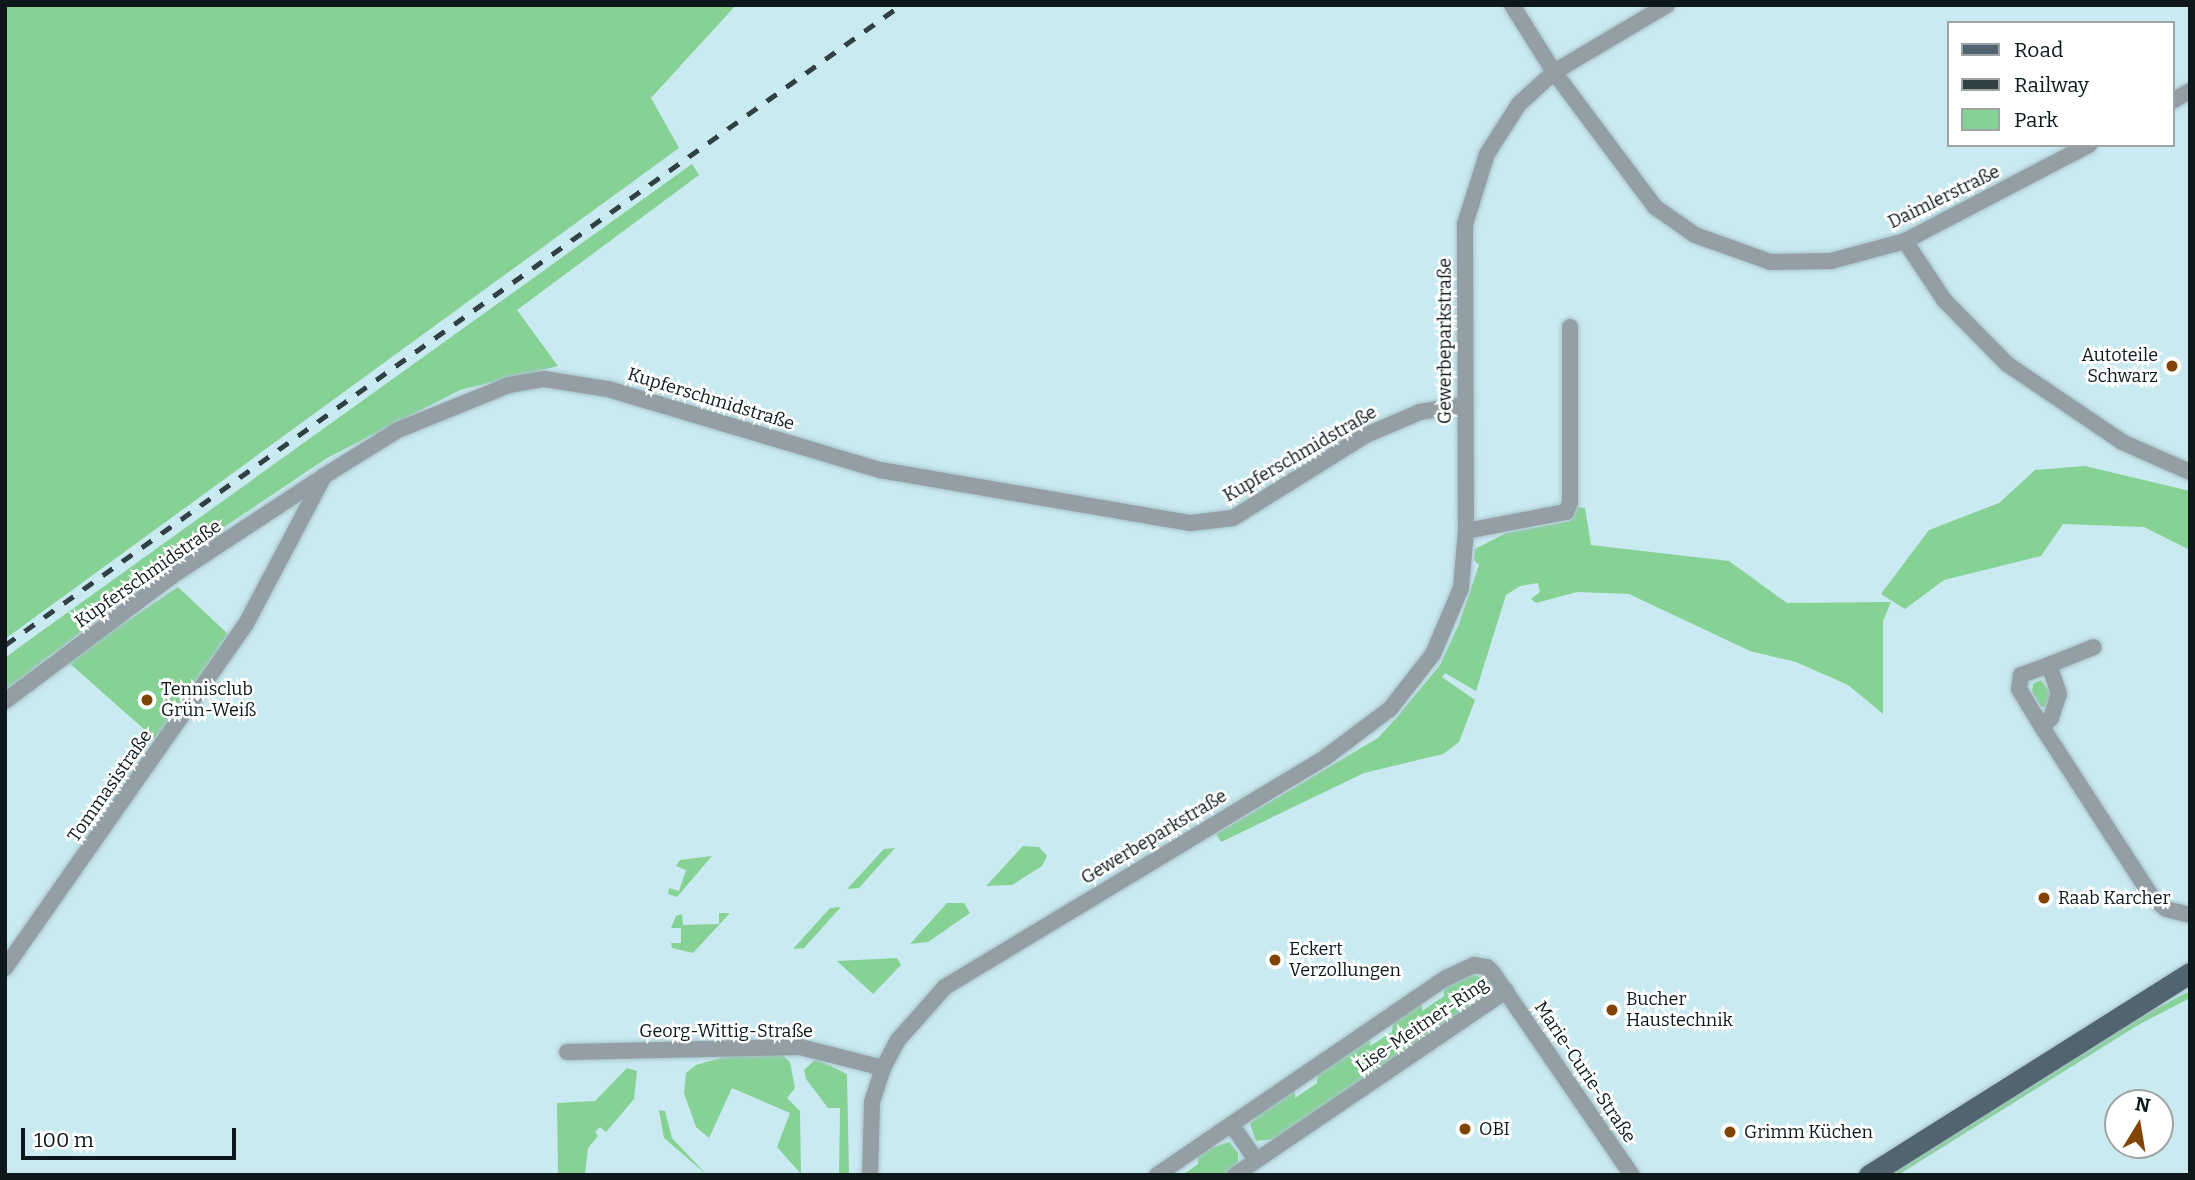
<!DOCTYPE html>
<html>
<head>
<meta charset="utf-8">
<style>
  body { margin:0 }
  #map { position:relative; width:2195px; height:1180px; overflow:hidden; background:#caeaf1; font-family:Bitter,serif }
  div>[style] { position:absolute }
  .green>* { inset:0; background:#86d295 }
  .roads { filter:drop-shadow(0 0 2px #a8c4ca) drop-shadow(0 0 2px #a8c4ca) }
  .street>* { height:16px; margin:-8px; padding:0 8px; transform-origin:8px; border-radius:8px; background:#949ea5 }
  .primary>* { height:21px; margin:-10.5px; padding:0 10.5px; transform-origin:10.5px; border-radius:10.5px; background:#536471 }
  .rail>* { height:4.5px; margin-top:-2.25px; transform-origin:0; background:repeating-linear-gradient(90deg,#304043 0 12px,transparent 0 24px) }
  .dots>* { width:19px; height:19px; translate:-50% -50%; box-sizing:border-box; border:4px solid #fff; border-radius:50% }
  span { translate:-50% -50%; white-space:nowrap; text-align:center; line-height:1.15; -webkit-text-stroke:5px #fff; paint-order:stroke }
  .street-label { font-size:18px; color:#0c181a }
  .poi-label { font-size:18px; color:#0c181a }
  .right { translate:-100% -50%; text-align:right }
  .left { translate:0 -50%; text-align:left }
  .frame { position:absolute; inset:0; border:7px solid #0c181a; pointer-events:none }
  .legend { position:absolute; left:1947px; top:21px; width:228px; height:126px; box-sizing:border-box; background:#fff; border:2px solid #9ea3a3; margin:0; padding:9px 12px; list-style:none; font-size:21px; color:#0c181a }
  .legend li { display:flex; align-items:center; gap:14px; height:35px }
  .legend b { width:35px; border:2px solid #9ea3a3 }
  .north { position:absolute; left:2104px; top:1089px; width:70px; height:70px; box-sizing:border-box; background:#fff; border:2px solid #9ea3a3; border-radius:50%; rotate:11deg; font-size:19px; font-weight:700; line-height:28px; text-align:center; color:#0c181a }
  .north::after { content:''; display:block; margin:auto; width:24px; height:32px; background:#824402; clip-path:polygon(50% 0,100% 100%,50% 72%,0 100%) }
  .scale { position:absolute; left:21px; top:1128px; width:215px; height:32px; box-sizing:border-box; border:4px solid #0c181a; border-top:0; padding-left:9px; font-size:21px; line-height:24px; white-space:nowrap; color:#0c181a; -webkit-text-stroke:5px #fff; paint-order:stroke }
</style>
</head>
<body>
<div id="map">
  <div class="green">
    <div style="clip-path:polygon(5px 5px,736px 5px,651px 98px,679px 148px,5px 639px)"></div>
    <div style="clip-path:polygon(692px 164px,699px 175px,517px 310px,558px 366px,460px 390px,327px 458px,184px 554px,5px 690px,5px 658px,32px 638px)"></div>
    <div style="clip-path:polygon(2085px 466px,2190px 491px,2190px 550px,2144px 527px,2063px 524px,2041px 556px,1944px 580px,1905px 609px,1881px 594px,1929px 530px,1999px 503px,2035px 470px)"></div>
    <div style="clip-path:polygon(1578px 507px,1585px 508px,1591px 545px,1729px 561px,1787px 603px,1891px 602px,1883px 621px,1883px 714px,1848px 685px,1796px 662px,1750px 651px,1629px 594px,1577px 592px,1536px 603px,1531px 599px,1540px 592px,1538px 583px,1520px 586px,1506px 595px,1476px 691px,1445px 673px,1442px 677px,1475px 700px,1459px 742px,1443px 754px,1364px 773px,1221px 842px,1216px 834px,1378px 738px,1398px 716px,1440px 665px,1459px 624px,1479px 565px,1474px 560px,1475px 549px,1506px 533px,1570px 521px)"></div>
    <div style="clip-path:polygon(178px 587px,228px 634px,155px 739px,67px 661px)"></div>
    <div style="clip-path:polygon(2041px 680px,2051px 694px,2046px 707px,2041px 707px,2032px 692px,2033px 684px)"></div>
    <div style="clip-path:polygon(1023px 846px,1039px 847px,1047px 856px,1042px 866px,1012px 885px,986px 886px)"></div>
    <div style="clip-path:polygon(895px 848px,859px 888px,847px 889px,884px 849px)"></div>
    <div style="clip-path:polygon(712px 856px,677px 897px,668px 894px,669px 888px,679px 891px,686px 870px,676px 866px,680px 860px)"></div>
    <div style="clip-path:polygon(947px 903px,964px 903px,970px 913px,928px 942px,910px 944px)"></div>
    <div style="clip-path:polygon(841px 907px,804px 948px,793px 949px,830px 908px)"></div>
    <div style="clip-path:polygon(719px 913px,730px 913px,693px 953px,672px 948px,671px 943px,681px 943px,681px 928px,671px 928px,676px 916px,682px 914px,683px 925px,719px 924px)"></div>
    <div style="clip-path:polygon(897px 958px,901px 965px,873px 994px,837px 961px)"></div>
    <div style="clip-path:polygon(1472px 974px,1490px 982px,1490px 992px,1480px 1003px,1283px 1138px,1256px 1141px,1250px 1124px,1263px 1108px,1295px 1085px,1295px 1098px,1317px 1083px,1318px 1070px,1370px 1034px,1370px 1046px,1392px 1032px,1393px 1019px,1422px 999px,1422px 1011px,1444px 996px,1444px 984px)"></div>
    <div style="clip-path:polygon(2190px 991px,2190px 998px,2138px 1025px,1898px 1175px,1887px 1175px,2130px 1022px)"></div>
    <div style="clip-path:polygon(782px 1055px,790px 1062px,795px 1088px,787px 1098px,800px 1111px,801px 1174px,777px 1147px,790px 1113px,732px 1088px,709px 1138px,696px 1127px,684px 1093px,686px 1073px,696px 1065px,728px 1056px)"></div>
    <div style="clip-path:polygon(816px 1059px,847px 1074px,849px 1175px,839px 1175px,840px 1108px,828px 1108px,806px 1079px,804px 1070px)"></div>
    <div style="clip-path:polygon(627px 1068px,637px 1071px,634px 1099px,606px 1132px,600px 1127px,595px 1132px,598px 1136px,588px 1148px,585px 1175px,558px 1175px,557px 1103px,595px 1101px)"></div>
    <div style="clip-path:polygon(659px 1110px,665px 1111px,672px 1138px,707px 1175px,664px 1138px)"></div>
    <div style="clip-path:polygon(1229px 1142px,1238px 1153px,1238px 1162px,1227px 1175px,1183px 1175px,1198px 1164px,1198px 1152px)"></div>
  </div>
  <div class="roads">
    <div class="street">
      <div style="left:1512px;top:5px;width:79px;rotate:57.9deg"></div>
      <div style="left:1554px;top:72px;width:169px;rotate:53.2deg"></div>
      <div style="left:1655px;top:207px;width:49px;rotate:35deg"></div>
      <div style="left:1695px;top:235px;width:81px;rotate:19.6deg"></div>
      <div style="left:1771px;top:262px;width:60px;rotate:-1deg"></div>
      <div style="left:1831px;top:261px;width:77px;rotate:-15.1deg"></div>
      <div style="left:1905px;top:241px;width:208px;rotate:-27.6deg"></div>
      <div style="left:2172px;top:101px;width:21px;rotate:-29deg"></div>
      <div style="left:1905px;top:241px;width:71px;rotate:56.5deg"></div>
      <div style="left:1944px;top:300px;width:90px;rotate:45.5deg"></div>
      <div style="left:2007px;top:364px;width:139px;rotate:34.1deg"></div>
      <div style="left:2122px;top:442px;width:74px;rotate:23.8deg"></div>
      <div style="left:1466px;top:531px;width:102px;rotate:-10.8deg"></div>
      <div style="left:1566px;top:512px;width:10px;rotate:-66deg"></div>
      <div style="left:1570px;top:503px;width:176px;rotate:-90deg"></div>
      <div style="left:2049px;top:665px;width:48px;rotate:-21.8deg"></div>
      <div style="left:5px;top:701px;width:209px;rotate:-36.8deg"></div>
      <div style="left:172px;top:576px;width:182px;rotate:-33.3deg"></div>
      <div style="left:324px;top:476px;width:87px;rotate:-31.9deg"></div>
      <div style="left:398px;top:430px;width:120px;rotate:-22.1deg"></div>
      <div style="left:509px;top:385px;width:36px;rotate:-10deg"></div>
      <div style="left:544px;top:379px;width:65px;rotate:8.9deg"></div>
      <div style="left:608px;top:389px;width:284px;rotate:16.6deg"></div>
      <div style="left:880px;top:470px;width:315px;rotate:9.7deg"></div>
      <div style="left:1191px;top:523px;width:42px;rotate:-6.8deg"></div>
      <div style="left:1233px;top:518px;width:155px;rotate:-32deg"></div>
      <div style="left:1364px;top:436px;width:61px;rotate:-23.2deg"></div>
      <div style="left:1420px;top:412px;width:44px;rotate:-9.2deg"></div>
      <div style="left:2042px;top:727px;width:13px;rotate:-45deg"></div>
      <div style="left:2051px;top:718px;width:25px;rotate:-72deg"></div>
      <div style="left:2059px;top:694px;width:31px;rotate:-109deg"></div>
      <div style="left:2049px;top:665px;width:30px;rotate:160deg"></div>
      <div style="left:2021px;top:675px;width:14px;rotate:98deg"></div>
      <div style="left:2019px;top:689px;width:44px;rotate:58.8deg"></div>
      <div style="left:2042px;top:727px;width:202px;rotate:57.1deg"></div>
      <div style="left:2152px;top:897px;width:18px;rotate:41deg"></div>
      <div style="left:2166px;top:909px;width:25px;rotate:14deg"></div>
      <div style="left:5px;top:968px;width:420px;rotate:-55deg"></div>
      <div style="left:246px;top:624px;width:167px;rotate:-62.2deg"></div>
      <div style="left:567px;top:1052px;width:233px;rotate:-1.2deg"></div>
      <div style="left:800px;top:1047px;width:86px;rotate:14.2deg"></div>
      <div style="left:1232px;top:1125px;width:42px;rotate:55.6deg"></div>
      <div style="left:870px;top:1175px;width:73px;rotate:-88.4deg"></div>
      <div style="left:872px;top:1102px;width:36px;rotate:-72deg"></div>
      <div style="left:883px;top:1068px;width:32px;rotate:-62deg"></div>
      <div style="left:898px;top:1040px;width:71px;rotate:-48.4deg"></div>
      <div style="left:945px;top:987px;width:445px;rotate:-31.1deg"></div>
      <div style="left:1326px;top:757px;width:80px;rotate:-36.9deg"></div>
      <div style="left:1390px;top:709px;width:70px;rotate:-52deg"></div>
      <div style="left:1433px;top:654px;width:72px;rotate:-67deg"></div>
      <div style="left:1461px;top:588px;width:57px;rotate:-85deg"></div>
      <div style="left:1466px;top:531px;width:307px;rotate:-90.2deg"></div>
      <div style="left:1465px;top:224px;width:73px;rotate:-72.6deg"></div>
      <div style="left:1487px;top:154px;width:59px;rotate:-57.4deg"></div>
      <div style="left:1519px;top:104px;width:47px;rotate:-42.4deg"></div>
      <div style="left:1554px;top:72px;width:131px;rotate:-30.7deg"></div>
      <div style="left:1157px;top:1175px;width:350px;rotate:-34.3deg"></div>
      <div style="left:1446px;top:978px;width:31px;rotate:-25deg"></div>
      <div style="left:1474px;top:965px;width:13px;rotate:9deg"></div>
      <div style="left:1487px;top:967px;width:8px;rotate:45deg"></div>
      <div style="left:1493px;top:973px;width:245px;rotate:55.5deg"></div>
      <div style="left:1235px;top:1175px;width:328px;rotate:-34.2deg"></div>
    </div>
    <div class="primary">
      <div style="left:1869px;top:1175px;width:379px;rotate:-32.2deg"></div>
    </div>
  </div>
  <div class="rail">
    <div style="left:5px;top:645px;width:1101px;rotate:-35.54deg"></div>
  </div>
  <div class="dots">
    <div style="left:2172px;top:366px;background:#824402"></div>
    <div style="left:147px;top:700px;background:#824402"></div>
    <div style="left:2044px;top:898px;background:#824402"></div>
    <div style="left:1275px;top:960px;background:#824402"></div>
    <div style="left:1612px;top:1010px;background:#824402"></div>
    <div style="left:1465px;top:1129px;background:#824402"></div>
    <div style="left:1730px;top:1132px;background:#824402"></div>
  </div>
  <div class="street-label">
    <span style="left:1944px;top:197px;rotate:-26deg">Daimlerstraße</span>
    <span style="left:1445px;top:341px;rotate:-90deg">Gewerbeparkstraße</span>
    <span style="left:711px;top:399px;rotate:17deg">Kupferschmidstraße</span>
    <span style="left:1300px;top:454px;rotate:-30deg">Kupferschmidstraße</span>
    <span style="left:148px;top:574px;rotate:-35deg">Kupferschmidstraße</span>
    <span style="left:110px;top:786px;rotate:-55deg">Tommasistraße</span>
    <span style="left:1154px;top:837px;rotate:-31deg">Gewerbeparkstraße</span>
    <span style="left:1422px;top:1025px;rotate:-34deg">Lise-Meitner-Ring</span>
    <span style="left:726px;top:1031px">Georg-Wittig-Straße</span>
    <span style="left:1585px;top:1072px;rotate:56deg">Marie-Curie-Straße</span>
  </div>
  <div class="poi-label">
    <span class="right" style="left:2158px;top:366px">Autoteile<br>Schwarz</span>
    <span class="left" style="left:161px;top:700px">Tennisclub<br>Grün-Weiß</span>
    <span class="left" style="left:2058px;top:898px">Raab Karcher</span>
    <span class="left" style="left:1289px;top:960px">Eckert<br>Verzollungen</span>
    <span class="left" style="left:1626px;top:1010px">Bucher<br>Haustechnik</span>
    <span class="left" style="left:1479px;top:1129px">OBI</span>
    <span class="left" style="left:1744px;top:1132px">Grimm Küchen</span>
  </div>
  <div class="frame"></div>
  <ul class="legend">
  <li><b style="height:9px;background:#536471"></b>Road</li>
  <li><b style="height:9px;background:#304043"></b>Railway</li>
  <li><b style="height:19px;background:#86d295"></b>Park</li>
  </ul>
  <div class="north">N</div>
  <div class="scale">100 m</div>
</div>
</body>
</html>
